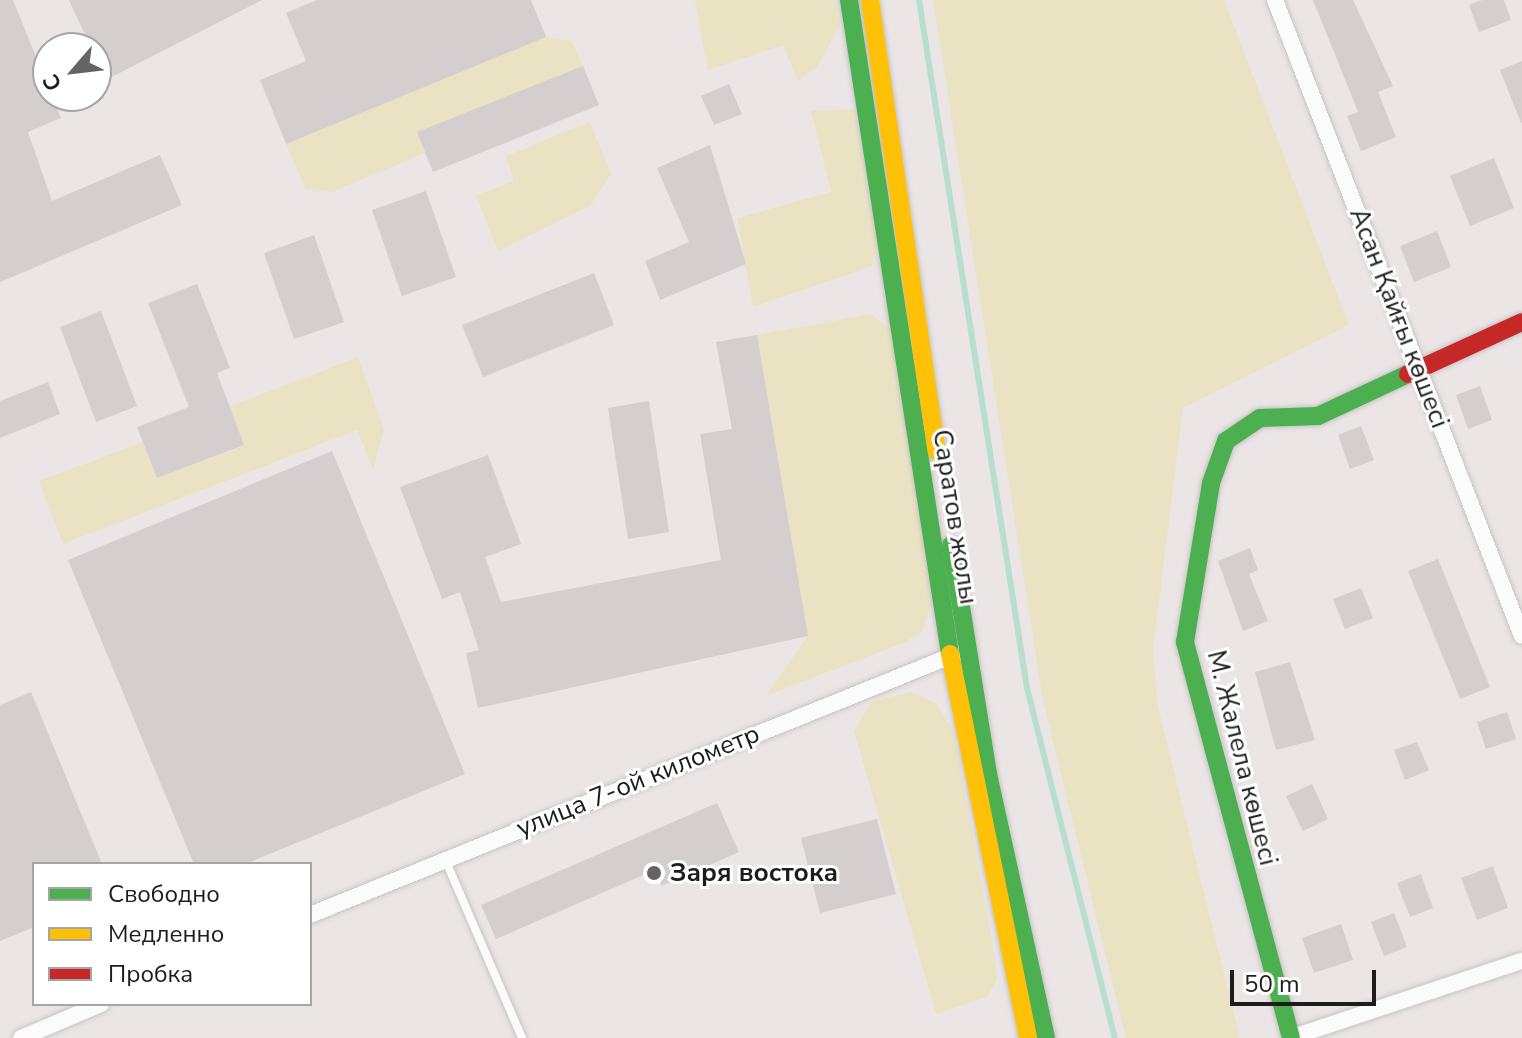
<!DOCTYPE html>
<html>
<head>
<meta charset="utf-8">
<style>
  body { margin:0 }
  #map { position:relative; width:1522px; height:1038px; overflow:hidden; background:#ebe5e5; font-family:"Nunito Sans",sans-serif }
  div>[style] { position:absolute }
  .grass>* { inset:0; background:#eae3c3 }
  .stream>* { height:6px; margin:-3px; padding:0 3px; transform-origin:3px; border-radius:3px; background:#b7dfce }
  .building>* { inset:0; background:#d4cecf }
  .roads { filter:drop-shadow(0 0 2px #c7c4c4) drop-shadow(0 0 2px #c7c4c4) }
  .lane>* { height:8px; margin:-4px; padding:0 4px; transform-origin:4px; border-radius:4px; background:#fcfbfb }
  .street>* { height:16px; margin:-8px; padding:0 8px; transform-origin:8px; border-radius:8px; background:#fcfbfb }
  .fast>* { height:18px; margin:-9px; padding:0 9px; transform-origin:9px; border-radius:9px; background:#4caf50 }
  .slow>* { height:18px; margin:-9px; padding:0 9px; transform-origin:9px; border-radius:9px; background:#ffc107 }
  .jam>* { height:18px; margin:-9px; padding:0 9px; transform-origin:9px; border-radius:9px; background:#c62828 }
  .dots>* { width:22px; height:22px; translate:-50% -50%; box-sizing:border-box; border:4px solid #fff; border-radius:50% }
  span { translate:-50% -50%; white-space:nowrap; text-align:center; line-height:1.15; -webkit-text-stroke:6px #fff; paint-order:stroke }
  .street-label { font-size:26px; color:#1d1d1d }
  .poi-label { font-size:26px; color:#1d1d1d; font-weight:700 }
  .left { translate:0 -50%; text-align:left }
  .legend { position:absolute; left:32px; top:862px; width:280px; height:144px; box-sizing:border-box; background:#fff; border:2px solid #a5a5a5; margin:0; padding:10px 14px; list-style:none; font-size:24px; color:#1d1d1d }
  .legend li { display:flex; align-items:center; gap:16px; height:40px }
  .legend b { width:40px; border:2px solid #a5a5a5 }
  .north { position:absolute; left:32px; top:32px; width:80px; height:80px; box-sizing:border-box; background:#fff; border:2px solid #a5a5a5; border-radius:50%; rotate:242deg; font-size:22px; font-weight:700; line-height:32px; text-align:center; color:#1d1d1d }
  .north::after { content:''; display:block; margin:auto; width:28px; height:36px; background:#656363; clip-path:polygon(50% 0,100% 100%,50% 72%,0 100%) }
  .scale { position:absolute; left:1230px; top:970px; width:146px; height:36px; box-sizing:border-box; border:4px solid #1d1d1d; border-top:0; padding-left:10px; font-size:24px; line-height:28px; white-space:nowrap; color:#1d1d1d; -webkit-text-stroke:6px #fff; paint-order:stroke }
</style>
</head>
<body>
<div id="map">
  <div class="grass">
    <div style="clip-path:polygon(695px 0,836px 0,840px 25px,817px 67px,798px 81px,783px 45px,708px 70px)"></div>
    <div style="clip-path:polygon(933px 0,1224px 0,1349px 325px,1183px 408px,1153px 650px,1158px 707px,1240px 1038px,1126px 1038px,1043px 701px)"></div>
    <div style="clip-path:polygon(546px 37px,572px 41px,583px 66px,418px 132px,425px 153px,332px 192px,306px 189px,286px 144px)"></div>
    <div style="clip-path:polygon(854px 109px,877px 245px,872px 266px,753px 307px,737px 218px,831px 192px,811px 111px)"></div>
    <div style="clip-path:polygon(590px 122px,611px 174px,590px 206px,498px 251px,476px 195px,514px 181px,506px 156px)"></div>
    <div style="clip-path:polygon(871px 314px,891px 330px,932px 603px,922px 632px,905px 642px,766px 696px,808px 636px,757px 335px)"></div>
    <div style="clip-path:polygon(358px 357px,384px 430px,373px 469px,357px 430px,63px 544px,39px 481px,143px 442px,157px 478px,243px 446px,229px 407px)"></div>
    <div style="clip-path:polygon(911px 692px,936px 703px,953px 729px,995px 956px,997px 980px,987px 997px,936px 1014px,854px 731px,872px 701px)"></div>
  </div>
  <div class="stream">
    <div style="left:919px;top:0;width:696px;rotate:81.08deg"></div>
    <div style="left:1027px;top:688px;width:361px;rotate:75.9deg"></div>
  </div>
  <div class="building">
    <div style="clip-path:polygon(0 0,13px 0,61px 118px,28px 132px,52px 201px,160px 155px,182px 205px,0 282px)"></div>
    <div style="clip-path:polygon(69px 0,262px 0,106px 80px)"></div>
    <div style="clip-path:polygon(317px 0,531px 0,546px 37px,286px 144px,260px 80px,306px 61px,286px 13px)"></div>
    <div style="clip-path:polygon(1313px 0,1353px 0,1393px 86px,1378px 92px,1396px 137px,1361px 151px,1347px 116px,1358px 112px)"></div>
    <div style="clip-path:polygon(1482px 0,1504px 0,1511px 20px,1479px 32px,1469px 5px)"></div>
    <div style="clip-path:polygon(1522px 61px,1522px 123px,1521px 123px,1500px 70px)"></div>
    <div style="clip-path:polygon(583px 66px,599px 105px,433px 172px,417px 132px)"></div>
    <div style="clip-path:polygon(729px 84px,742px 114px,714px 125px,701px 96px)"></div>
    <div style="clip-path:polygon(710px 145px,746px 264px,660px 300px,645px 261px,689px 242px,657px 168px)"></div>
    <div style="clip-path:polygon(1494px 158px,1514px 208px,1470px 226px,1450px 176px)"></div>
    <div style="clip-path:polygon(426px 191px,456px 277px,402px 296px,372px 210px)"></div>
    <div style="clip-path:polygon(1437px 231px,1451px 267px,1414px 282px,1400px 246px)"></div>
    <div style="clip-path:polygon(314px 235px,344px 322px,294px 339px,264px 253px)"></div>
    <div style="clip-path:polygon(594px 273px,614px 325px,483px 377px,462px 325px)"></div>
    <div style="clip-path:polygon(197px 284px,230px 368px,217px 373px,244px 445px,157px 478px,137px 427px,189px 407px,148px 303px)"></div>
    <div style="clip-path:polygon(101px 311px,137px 406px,96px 422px,60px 327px)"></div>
    <div style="clip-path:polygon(757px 335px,808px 636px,478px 708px,466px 653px,479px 650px,460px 592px,442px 599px,400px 487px,488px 455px,521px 544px,485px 557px,501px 602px,721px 560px,700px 434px,732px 429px,716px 342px)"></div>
    <div style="clip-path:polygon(48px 382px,60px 414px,0 438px,0 401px)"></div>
    <div style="clip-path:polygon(1480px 386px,1492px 420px,1468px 429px,1456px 395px)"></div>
    <div style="clip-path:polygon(649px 401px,669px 532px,628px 539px,608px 408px)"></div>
    <div style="clip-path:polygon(1361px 426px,1374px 460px,1350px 469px,1338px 435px)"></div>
    <div style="clip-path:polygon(332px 451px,465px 774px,245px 864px,194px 864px,68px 560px)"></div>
    <div style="clip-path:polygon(1250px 548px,1258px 570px,1249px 574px,1268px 621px,1243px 631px,1218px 561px)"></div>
    <div style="clip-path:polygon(1438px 559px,1490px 687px,1460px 699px,1408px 571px)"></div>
    <div style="clip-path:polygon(1361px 588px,1373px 618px,1345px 629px,1333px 599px)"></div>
    <div style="clip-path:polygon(1290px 662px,1315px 740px,1276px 750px,1255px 672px)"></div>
    <div style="clip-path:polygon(31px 692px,102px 864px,34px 864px,34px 927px,0 941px,0 705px)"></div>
    <div style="clip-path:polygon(1507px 712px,1516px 739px,1486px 749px,1477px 722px)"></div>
    <div style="clip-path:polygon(1417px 742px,1429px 770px,1405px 780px,1394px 750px)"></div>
    <div style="clip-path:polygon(1312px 784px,1328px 819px,1303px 831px,1286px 796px)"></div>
    <div style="clip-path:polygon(717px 803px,739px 852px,662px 886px,655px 870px,496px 939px,481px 905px)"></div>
    <div style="clip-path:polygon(877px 819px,896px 894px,820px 913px,801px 838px)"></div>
    <div style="clip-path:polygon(1493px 866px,1508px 908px,1477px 920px,1461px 878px)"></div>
    <div style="clip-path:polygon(1421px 874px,1433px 908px,1410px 917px,1397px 883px)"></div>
    <div style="clip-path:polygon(1394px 913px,1407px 947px,1384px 956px,1371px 922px)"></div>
    <div style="clip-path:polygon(1341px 924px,1353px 960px,1314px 973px,1302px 938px)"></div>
  </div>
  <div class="roads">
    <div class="lane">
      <div style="left:445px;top:859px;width:195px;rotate:66.7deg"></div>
    </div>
    <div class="street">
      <div style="left:1275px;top:0;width:682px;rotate:68.78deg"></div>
      <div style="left:310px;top:915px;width:699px;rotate:-22.01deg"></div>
      <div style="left:21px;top:1038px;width:87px;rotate:-23deg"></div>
      <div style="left:1290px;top:1038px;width:244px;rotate:-18.4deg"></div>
    </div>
    <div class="fast">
      <div style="left:849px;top:0;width:662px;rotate:81.22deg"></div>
      <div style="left:951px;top:545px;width:232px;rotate:80.8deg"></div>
      <div style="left:988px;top:774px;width:270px;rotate:77.6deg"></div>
      <div style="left:1291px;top:1038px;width:410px;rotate:-105deg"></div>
      <div style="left:1185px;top:642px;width:161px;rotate:-80.7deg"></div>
      <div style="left:1211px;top:483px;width:45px;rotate:-70.3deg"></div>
      <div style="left:1226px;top:441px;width:41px;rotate:-34.1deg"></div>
      <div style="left:1260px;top:418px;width:58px;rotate:-2deg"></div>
      <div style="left:1318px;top:416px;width:99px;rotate:-25deg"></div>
    </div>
    <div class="slow">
      <div style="left:870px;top:0;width:456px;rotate:81.6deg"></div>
      <div style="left:950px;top:654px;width:392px;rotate:78.5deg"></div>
    </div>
    <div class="jam">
      <div style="left:1408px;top:374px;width:125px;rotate:-24.5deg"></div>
    </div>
  </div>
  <div class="dots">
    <div style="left:654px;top:873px;background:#656363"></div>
  </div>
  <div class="street-label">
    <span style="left:1399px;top:318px;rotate:69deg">Асан Қайғы көшесі</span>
    <span style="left:955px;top:517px;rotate:81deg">Саратов жолы</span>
    <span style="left:1242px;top:758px;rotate:76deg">М. Жалела көшесі</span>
    <span style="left:638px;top:781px;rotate:-22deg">улица 7-ой километр</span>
  </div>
  <div class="poi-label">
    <span class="left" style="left:670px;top:873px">Заря востока</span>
  </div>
  <ul class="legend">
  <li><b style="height:10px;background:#4caf50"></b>Свободно</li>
  <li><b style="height:10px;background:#ffc107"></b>Медленно</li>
  <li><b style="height:10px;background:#c62828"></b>Пробка</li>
  </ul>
  <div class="north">С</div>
  <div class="scale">50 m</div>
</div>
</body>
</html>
